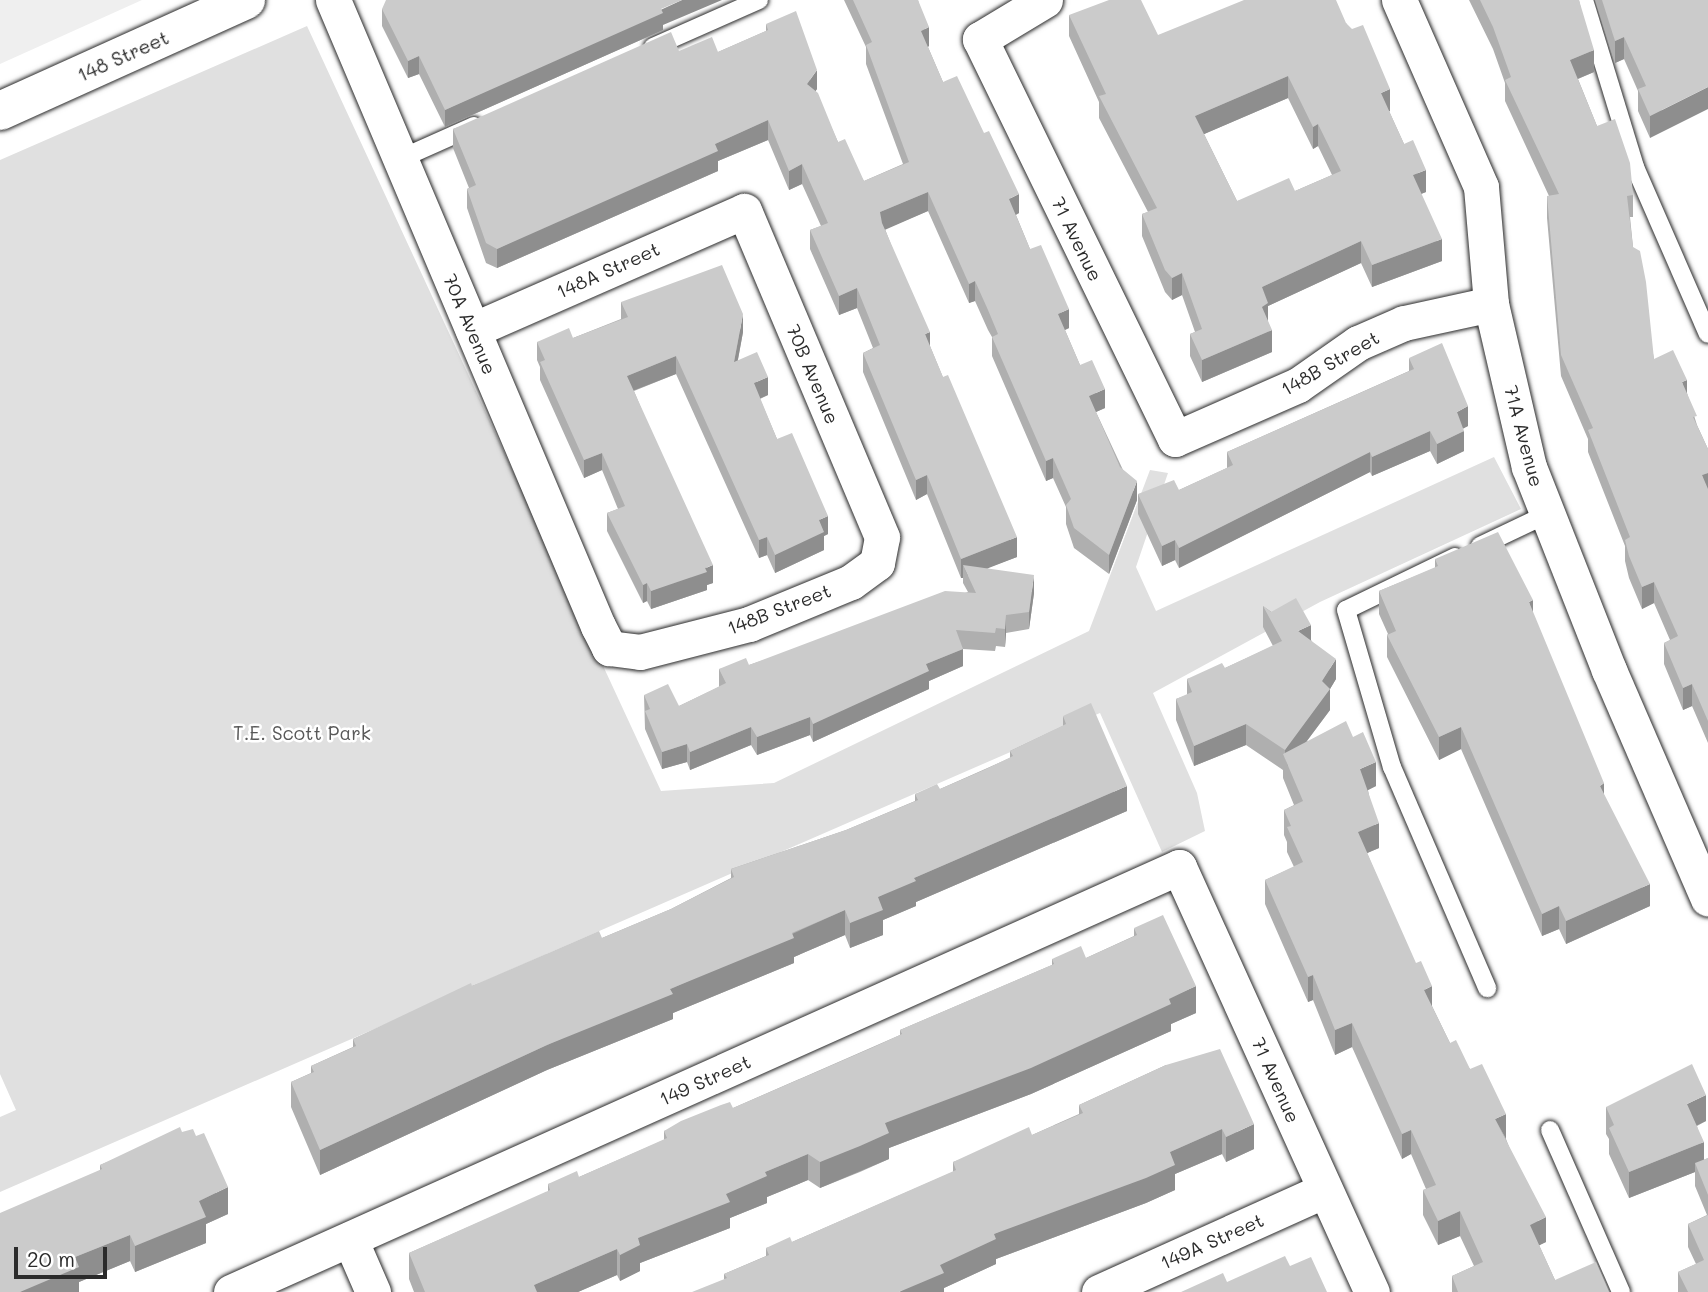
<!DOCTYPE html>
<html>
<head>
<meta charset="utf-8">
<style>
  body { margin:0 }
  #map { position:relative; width:1708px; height:1292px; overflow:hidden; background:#fff; font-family:Mali,sans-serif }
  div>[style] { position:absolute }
  .built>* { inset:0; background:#efefef }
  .green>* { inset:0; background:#e0e0e0 }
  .roads { filter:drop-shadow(0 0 2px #2b2b2b) drop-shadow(0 0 2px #2b2b2b) }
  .service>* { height:18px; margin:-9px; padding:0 9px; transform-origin:9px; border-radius:9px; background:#fff }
  .minor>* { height:35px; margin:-17.5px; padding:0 17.5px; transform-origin:17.5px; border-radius:17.5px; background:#fff }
  .tertiary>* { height:38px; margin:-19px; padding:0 19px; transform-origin:19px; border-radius:19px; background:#fff }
  .wall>* { inset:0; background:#afafaf }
  .shaded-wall>* { inset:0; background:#8e8e8e }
  .building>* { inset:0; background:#cbcbcb }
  span { translate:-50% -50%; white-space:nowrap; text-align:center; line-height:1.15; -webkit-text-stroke:5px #fff; paint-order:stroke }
  .street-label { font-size:19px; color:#2b2b2b }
  .park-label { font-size:19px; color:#585858 }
  .scale { position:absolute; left:14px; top:1247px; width:93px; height:32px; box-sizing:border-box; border:4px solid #2b2b2b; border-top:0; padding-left:9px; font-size:21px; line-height:24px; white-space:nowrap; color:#2b2b2b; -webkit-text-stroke:5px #fff; paint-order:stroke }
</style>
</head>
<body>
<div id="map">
  <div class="built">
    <div style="clip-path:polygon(0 0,142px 0,0 64px)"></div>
  </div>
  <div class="green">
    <div style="clip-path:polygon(307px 26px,661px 791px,774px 783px,1089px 631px,1150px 470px,1168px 473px,1136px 567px,1156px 611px,1494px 457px,1521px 509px,1320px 602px,1153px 693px,1197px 793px,1205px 831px,1162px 852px,1100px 713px,0 1192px,0 1117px,16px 1110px,0 1074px,0 160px)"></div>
  </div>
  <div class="roads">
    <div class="service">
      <div style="left:1584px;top:0;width:175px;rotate:73deg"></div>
      <div style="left:1635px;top:167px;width:182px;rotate:66.4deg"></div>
      <div style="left:653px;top:47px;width:116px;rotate:-23.9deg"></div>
      <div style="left:400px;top:159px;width:81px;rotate:-24deg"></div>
      <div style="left:1480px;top:546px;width:74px;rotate:-25.5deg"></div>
      <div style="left:1455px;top:557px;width:121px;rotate:154.1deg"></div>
      <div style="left:1346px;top:610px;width:164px;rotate:73.7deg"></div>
      <div style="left:1392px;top:767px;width:241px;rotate:66.7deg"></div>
      <div style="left:1550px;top:1130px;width:177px;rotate:66.3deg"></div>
    </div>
    <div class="minor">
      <div style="left:333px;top:0;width:680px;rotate:67.06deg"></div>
      <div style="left:598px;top:626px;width:25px;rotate:63deg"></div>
      <div style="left:609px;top:648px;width:31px;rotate:7deg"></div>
      <div style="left:640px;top:652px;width:113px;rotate:-14.4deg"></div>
      <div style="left:749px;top:624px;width:110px;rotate:-22.4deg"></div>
      <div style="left:851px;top:582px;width:32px;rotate:-36deg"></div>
      <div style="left:877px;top:563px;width:26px;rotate:-79deg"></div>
      <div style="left:882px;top:537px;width:354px;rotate:-112.9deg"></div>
      <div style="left:744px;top:211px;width:296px;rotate:156.3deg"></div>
      <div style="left:1045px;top:0;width:76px;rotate:149deg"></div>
      <div style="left:980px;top:39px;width:445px;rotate:64deg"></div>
      <div style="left:1175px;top:439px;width:134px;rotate:-23.7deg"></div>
      <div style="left:1298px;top:385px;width:73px;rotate:-35deg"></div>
      <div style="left:1358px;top:343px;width:50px;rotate:-23.5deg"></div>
      <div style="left:1404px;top:323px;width:89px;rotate:-12.3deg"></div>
      <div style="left:1399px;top:0;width:204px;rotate:66.3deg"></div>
      <div style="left:1481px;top:187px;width:117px;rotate:85.1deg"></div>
      <div style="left:1491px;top:304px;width:167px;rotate:76.9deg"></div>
      <div style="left:1529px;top:467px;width:218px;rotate:68.5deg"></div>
      <div style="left:1609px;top:670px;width:249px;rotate:66.6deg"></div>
      <div style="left:350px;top:1239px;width:58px;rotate:66.5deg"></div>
      <div style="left:231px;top:1292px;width:1039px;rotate:-24.15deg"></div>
      <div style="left:1179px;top:867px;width:467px;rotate:65.6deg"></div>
      <div style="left:1099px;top:1292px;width:248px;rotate:-24.3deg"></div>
    </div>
    <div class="tertiary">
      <div style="left:0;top:111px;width:270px;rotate:-24.3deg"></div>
    </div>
  </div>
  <div class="wall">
    <div style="clip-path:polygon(844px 0,918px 0,929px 46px,928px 47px,943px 82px,1019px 213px,1016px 215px,1030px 249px,1069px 328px,1065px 330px,1080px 365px,1105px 408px,1096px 412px,1137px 500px,1109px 574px,1074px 548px,1066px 524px,1066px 507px,1053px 478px,1046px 481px,992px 356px,992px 337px,988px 330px,975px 301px,969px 303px,928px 211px,885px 229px,930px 346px,1017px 557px,987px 568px,1034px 593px,1029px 629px,1006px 633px,1005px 647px,996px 646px,995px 651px,963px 649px,963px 666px,929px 681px,929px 689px,813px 742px,810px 735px,757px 755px,751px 745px,690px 770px,687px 762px,662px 769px,645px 729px,644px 695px,679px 706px,719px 687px,719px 669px,749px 665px,968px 592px,963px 583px,963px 578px,961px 578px,927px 494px,916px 500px,863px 372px,863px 353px,873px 348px,857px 308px,839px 315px,810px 249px,810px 230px,821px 226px,802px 184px,789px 190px,768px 140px,718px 161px,718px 171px,497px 268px,486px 263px,467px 208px,467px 189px,469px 188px,453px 148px,453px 129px,679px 51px,718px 52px,766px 31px,766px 24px,817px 89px,815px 91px,838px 142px,864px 181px,903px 164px,866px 64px,866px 47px)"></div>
    <div style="clip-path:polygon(1469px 0,1579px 0,1594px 72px,1578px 79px,1597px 126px,1633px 195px,1633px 217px,1630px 217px,1633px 247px,1654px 359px,1687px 393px,1697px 425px,1708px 449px,1708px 743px,1692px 706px,1683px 710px,1664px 664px,1664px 643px,1670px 640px,1654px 603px,1642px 609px,1629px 578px,1625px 561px,1625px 546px,1588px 452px,1588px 439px,1561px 376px,1547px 218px,1547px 196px,1549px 196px,1505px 101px,1505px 83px,1493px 49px)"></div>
    <div style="clip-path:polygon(1595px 0,1708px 0,1650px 138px,1638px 111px,1638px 91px,1624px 59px,1615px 63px)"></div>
    <div style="clip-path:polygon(382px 9px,663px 25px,663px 30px,445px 127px,419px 74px,408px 78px,382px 26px)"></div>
    <div style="clip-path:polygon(evenodd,1069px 15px,1158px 35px,1346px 23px,1390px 111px,1389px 111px,1426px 192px,1421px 194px,1442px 261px,1372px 287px,1361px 263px,1268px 306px,1268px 322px,1272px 352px,1202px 382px,1190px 356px,1190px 334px,1195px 332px,1182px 295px,1172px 300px,1165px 292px,1142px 236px,1142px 214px,1148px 212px,1099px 118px,1099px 102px,1069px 36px,1069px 15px,1288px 98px,1313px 149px,1318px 146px,1332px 175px,1295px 191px,1237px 201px,1204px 134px,1288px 98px)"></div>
    <div style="clip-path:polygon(621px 302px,743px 332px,738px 360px,768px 395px,760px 399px,777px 439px,828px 534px,824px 536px,824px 550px,775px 573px,767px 555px,759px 558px,676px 374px,634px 391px,713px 583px,707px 585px,707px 590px,651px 609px,647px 601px,643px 603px,607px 531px,607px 513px,618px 509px,602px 470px,584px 478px,540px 380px,540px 367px,537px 360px,537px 342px,573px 338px,621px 319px)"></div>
    <div style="clip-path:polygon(1409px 358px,1468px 426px,1463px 428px,1464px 451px,1437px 464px,1430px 451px,1372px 476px,1370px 472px,1179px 568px,1175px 560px,1162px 566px,1138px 514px,1138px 494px,1179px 490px,1227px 468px,1227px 452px,1409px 371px)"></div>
    <div style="clip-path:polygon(1435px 559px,1533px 614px,1604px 795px,1650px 906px,1566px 944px,1559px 929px,1542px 936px,1461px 749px,1439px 760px,1387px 657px,1387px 635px,1388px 634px,1379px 614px,1379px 591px,1435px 568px)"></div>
    <div style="clip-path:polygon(1263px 606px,1311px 640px,1336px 679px,1330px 689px,1330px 710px,1307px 741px,1376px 786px,1368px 790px,1379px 848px,1367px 853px,1432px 1006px,1450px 1043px,1470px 1069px,1506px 1139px,1546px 1242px,1539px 1245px,1555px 1280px,1609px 1292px,1452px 1292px,1452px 1276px,1474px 1266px,1460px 1236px,1438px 1245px,1423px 1215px,1423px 1190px,1426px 1189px,1411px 1154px,1402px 1159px,1352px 1047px,1335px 1055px,1313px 1000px,1308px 1002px,1265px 904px,1265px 880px,1294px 867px,1287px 852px,1287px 842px,1284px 835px,1284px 810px,1294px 805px,1283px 778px,1283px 770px,1246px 745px,1194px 766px,1176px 720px,1176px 699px,1187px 695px,1187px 679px,1225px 668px,1273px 646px,1263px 627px)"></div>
    <div style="clip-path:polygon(1063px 716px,1127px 811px,916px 902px,916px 906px,883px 920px,883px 935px,850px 948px,845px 935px,794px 957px,794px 963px,673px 1013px,673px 1019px,547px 1070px,320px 1175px,291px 1107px,291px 1082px,311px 1073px,311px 1066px,353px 1047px,353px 1039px,472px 986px,602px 938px,671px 909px,731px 878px,731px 869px,846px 830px,915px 801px,915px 794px,940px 789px,1010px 758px,1010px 751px,1063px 726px)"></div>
    <div style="clip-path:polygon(1134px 928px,1196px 1013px,1171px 1024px,1171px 1031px,1031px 1094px,889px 1148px,889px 1159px,860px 1172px,820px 1188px,808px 1180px,767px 1197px,767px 1203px,730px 1218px,730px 1228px,640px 1263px,640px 1271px,620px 1281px,617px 1275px,578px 1292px,414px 1292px,409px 1279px,409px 1253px,548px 1192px,548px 1184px,579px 1177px,664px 1140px,664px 1131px,733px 1108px,900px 1035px,900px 1030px,1052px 965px,1052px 959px,1086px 958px,1134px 936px)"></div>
    <div style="clip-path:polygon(1166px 1065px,1254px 1149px,1226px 1162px,1222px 1154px,1175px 1174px,1175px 1190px,1146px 1203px,996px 1259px,996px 1264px,944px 1288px,944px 1292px,724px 1279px,724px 1274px,766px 1256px,766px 1248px,792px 1242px,953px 1172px,953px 1162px,1032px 1135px,1079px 1114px,1079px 1105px)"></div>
    <div style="clip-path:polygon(1606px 1107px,1706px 1121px,1697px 1126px,1704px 1160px,1708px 1158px,1708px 1292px,1678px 1292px,1678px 1272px,1696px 1264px,1688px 1247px,1688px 1224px,1707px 1215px,1695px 1186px,1695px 1172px,1629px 1198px,1609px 1154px,1609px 1139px,1606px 1134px)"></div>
    <div style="clip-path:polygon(182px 1132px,228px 1214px,206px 1224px,206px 1243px,135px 1272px,130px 1261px,79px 1282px,79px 1292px,0 1292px,100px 1170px,100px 1165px)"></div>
  </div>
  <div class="shaded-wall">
    <div style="clip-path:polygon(682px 0,722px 0,663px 25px,663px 30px,445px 127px,445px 110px)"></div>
    <div style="clip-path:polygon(929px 27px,929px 46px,921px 50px,921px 31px)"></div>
    <div style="clip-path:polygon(1624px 37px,1624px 59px,1615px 63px,1615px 41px)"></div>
    <div style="clip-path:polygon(1594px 50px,1594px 72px,1570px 82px,1570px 60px)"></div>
    <div style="clip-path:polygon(419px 56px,419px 74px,408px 78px,408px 61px)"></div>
    <div style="clip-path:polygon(817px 70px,817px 89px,807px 104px,807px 84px)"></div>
    <div style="clip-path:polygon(1288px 76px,1288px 98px,1195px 138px,1195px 116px)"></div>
    <div style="clip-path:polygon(1708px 87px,1708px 109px,1650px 138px,1650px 116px)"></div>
    <div style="clip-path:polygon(1390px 89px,1390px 111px,1381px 115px,1381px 93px)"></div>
    <div style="clip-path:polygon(768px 120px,768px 140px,718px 161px,718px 171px,497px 268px,497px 249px,715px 144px)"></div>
    <div style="clip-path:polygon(1318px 124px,1318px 146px,1313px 149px,1313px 127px)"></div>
    <div style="clip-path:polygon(802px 164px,802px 184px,789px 190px,789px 171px)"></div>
    <div style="clip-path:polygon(1426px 170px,1426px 192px,1413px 197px,1413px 175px)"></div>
    <div style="clip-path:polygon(928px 192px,928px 211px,880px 232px,880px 212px)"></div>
    <div style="clip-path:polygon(1019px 194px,1019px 213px,1009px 218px,1009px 199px)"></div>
    <div style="clip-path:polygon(1442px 239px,1442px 261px,1372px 287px,1372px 265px)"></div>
    <div style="clip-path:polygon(1361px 241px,1361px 263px,1268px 306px,1268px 325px,1262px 329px,1262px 287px)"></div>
    <div style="clip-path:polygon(1182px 273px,1182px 295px,1172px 300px,1172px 278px)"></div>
    <div style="clip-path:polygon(975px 281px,975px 301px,969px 303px,969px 284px)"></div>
    <div style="clip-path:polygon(857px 288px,857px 308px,839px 315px,839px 296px)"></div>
    <div style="clip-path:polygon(1069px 309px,1069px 328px,1058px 333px,1058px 314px)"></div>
    <div style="clip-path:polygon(743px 314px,743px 332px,734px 380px,734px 362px)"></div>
    <div style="clip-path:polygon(1272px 330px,1272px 352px,1202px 382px,1202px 360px)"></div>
    <div style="clip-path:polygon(930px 332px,930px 351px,925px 334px)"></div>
    <div style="clip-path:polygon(676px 356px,676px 374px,627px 393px,627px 376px)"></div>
    <div style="clip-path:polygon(768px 377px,768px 395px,754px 401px,754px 383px)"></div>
    <div style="clip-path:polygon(1687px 380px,1687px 401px,1682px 382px)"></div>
    <div style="clip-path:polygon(1105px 389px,1105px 408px,1089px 415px,1089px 396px)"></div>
    <div style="clip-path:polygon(1468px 406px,1468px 426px,1457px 432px,1457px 412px)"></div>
    <div style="clip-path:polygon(1430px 431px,1430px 451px,1372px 476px,1372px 457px)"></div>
    <div style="clip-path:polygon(1464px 431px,1464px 451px,1437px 464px,1437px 444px)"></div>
    <div style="clip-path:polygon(1370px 452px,1370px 472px,1179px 568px,1179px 548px)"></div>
    <div style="clip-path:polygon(602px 453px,602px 470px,584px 478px,584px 460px)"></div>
    <div style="clip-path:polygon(1053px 458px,1053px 478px,1046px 481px,1046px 461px)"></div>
    <div style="clip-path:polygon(1708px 473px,1708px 494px,1702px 475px)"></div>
    <div style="clip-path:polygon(927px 475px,927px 494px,916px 500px,916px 480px)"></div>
    <div style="clip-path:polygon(1137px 481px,1137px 500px,1109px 574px,1109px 555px)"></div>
    <div style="clip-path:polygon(828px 516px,828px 534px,824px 536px,824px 550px,775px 573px,775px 555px,819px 520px)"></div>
    <div style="clip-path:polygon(767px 537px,767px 555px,759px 558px,759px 540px)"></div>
    <div style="clip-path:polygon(1017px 537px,1017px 557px,968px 576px,963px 565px,963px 578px,961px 578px,961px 559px)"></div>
    <div style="clip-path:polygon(1175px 540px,1175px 560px,1162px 566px,1162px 546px)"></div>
    <div style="clip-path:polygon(713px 565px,713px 583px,707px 585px,707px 590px,651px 609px,651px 591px)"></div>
    <div style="clip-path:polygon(1034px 575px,1034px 593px,1029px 629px,1029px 612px)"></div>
    <div style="clip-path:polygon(1654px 582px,1654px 603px,1642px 609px,1642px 587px)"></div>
    <div style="clip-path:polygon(647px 583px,647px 601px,643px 603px,643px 585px)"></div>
    <div style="clip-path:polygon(1533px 600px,1533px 622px,1529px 602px)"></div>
    <div style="clip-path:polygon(1006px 615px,1006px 633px,1005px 647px,1005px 629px)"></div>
    <div style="clip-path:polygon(1311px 625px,1311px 645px,1298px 631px)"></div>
    <div style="clip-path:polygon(963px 649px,963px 666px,929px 681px,929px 689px,813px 742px,813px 724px,926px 664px)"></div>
    <div style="clip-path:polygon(1336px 659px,1336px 679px,1330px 689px,1330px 710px,1288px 766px,1285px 757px,1285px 750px,1322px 681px)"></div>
    <div style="clip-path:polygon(1692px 684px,1692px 706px,1683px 710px,1683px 688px)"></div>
    <div style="clip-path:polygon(810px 717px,810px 735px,757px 755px,757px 737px)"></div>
    <div style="clip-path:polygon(1246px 724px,1246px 745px,1194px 766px,1194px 746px)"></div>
    <div style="clip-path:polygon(751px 727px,751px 745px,690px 770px,690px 752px)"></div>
    <div style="clip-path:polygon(1461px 727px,1461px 749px,1439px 760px,1439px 737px)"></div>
    <div style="clip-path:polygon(687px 744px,687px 762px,662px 769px,662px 752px)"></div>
    <div style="clip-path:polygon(1376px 762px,1376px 786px,1360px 794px,1360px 769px)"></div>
    <div style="clip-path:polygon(1604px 783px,1604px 806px,1600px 786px)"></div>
    <div style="clip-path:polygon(1127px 786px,1127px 811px,916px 902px,916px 906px,883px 920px,883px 935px,850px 948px,850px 923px,878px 897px,914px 878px)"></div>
    <div style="clip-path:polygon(1379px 823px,1379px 848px,1358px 857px,1358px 832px)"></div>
    <div style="clip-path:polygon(1650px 884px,1650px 906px,1566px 944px,1566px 921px)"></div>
    <div style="clip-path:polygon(1559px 906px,1559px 929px,1542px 936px,1542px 914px)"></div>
    <div style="clip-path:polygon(845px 910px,845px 935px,794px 957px,794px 963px,673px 1013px,673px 1019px,547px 1070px,320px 1175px,320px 1150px,547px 1045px)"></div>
    <div style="clip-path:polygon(1313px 975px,1313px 1000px,1308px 1002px,1308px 977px)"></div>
    <div style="clip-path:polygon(1196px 986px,1196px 1013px,1171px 1024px,1171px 1031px,1031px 1094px,889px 1148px,889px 1159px,820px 1188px,820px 1162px,885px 1123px)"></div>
    <div style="clip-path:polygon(1432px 986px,1432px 1011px,1424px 990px)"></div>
    <div style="clip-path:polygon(1352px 1023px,1352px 1047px,1335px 1055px,1335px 1030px)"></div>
    <div style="clip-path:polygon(1706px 1095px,1706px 1121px,1687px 1130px,1687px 1104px)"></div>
    <div style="clip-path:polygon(1506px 1114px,1506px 1139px,1495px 1119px)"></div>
    <div style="clip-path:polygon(1254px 1124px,1254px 1149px,1226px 1162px,1226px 1137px)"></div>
    <div style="clip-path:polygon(1222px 1129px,1222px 1154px,1175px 1174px,1175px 1190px,1146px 1203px,996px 1259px,996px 1264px,944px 1288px,944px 1292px,899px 1292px,940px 1265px,994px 1234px,1170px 1152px)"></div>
    <div style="clip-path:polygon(1411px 1130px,1411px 1154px,1402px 1159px,1402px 1134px)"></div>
    <div style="clip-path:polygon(1704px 1142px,1704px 1168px,1695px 1163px,1695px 1172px,1629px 1198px,1629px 1172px)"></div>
    <div style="clip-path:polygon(808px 1154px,808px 1180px,767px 1197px,767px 1203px,730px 1218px,730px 1228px,640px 1263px,640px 1271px,620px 1281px,620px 1255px,638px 1238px,726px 1194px,765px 1172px)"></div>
    <div style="clip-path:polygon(228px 1187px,228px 1214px,206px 1224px,206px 1243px,135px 1272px,135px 1246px,199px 1201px)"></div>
    <div style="clip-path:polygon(1460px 1211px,1460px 1236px,1438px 1245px,1438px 1221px)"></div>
    <div style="clip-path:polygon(1546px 1217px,1546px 1242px,1530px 1250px,1530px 1225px)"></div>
    <div style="clip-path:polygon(130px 1235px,130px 1261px,79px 1282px,79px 1292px,20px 1292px,75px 1257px)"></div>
    <div style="clip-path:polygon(617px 1249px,617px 1275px,578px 1292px,534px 1292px,534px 1285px)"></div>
  </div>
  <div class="building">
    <div style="clip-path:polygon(386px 0,682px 0,661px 9px,663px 13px,445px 110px,419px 56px,408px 61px,382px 9px)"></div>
    <div style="clip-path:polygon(853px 0,918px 0,929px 27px,921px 31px,943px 82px,957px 76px,984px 133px,989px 131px,1019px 194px,1009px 199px,1030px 249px,1041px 245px,1069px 309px,1058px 314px,1080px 365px,1092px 360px,1105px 389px,1089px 396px,1120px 467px,1137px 481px,1109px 555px,1074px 528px,1066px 505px,1071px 499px,1053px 458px,1046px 461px,992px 337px,998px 334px,988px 310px,975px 281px,969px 284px,928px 192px,880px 212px,882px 223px,930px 332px,925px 334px,943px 377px,948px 375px,1017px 537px,961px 559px,927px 475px,916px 480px,863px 353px,880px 345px,857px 288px,839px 296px,810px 230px,828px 223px,802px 164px,789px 171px,768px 120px,715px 144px,718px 151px,497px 249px,486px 243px,467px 189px,476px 185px,453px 129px,671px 32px,679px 51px,712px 37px,718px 52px,768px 30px,766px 24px,796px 11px,817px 70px,807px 84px,818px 93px,838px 142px,845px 139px,864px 181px,909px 162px,866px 45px,872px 42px)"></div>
    <div style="clip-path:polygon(evenodd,1109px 0,1141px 0,1158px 35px,1244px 0,1336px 0,1346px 23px,1352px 29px,1363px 25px,1390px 89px,1381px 93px,1404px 144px,1413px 140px,1426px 170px,1413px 175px,1442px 239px,1372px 265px,1361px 241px,1262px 287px,1268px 303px,1262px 307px,1272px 330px,1202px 360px,1190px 334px,1202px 329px,1182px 273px,1172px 278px,1165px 270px,1142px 214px,1157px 208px,1099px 96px,1106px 94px,1069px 15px,1109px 0,1288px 76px,1313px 127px,1318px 124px,1341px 171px,1295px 191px,1289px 178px,1237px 201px,1195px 116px,1288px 76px)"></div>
    <div style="clip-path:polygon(1480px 0,1579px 0,1594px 50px,1570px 60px,1597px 126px,1615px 119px,1630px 163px,1633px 195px,1627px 196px,1633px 247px,1640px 251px,1646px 282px,1654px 359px,1673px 350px,1687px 380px,1682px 382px,1697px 416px,1693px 417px,1708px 449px,1708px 473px,1702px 475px,1708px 489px,1708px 721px,1692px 684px,1683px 688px,1664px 643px,1678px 636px,1654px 582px,1642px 587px,1629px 556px,1625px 540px,1630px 537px,1588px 430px,1593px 428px,1561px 355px,1547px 196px,1559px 194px,1505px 80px,1511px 77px,1493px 27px)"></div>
    <div style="clip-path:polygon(1602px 0,1708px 0,1708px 87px,1650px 116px,1638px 89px,1646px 86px,1624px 37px,1615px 41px)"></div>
    <div style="clip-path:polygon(722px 265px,743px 314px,734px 362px,757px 352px,768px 377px,754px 383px,777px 439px,792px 433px,828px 516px,819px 520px,824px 532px,775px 555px,767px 537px,759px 540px,676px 356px,627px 376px,713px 565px,705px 568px,707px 572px,651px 591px,647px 583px,643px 585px,607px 513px,625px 506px,602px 453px,584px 460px,540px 362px,545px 360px,537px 342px,569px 328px,573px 338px,628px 317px,621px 302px)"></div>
    <div style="clip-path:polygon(1442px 343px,1468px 406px,1457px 412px,1464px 431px,1437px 444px,1430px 431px,1372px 457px,1370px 452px,1179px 548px,1175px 540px,1162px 546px,1138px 494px,1174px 480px,1179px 490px,1233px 465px,1227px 452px,1414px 369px,1409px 358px)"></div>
    <div style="clip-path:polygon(1498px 532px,1533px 600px,1529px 602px,1604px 783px,1600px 786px,1650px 884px,1566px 921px,1559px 906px,1542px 914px,1461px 727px,1439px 737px,1387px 635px,1396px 631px,1379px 591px,1438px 566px,1435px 559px)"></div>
    <div style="clip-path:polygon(963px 565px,1034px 575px,1029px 612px,1006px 615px,1005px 629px,996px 628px,995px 633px,956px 630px,963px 649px,926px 664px,929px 671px,813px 724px,810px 717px,757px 737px,751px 727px,690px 752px,687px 744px,662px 752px,645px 711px,650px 709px,644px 695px,668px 684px,679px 706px,726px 683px,719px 669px,746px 658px,749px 665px,945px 591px,976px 593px)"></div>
    <div style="clip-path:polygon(1296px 598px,1311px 625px,1298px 631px,1336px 659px,1322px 681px,1330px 689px,1285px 750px,1246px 724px,1194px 746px,1176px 699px,1192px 692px,1187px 679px,1222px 663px,1225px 668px,1282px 641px,1263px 606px,1271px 612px)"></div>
    <div style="clip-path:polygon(1091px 703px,1127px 786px,914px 878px,916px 881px,878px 897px,883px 910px,850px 923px,845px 910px,792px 933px,794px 938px,670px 989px,673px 994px,547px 1045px,320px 1150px,291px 1082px,314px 1072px,311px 1066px,356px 1046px,353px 1039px,471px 983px,472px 986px,599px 931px,602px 938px,671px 909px,734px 877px,731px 869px,846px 830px,918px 800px,915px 794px,937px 784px,940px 789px,984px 770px,1013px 756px,1010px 751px,1066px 724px,1063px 716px)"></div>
    <div style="clip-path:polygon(1346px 721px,1353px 737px,1363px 732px,1376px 762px,1360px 769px,1379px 823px,1358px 832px,1416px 963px,1421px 961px,1432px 986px,1424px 990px,1450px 1043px,1456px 1040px,1470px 1069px,1482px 1064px,1506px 1114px,1495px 1119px,1546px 1217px,1530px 1225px,1555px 1280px,1596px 1262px,1609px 1292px,1458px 1292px,1452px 1276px,1483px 1262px,1460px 1211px,1438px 1221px,1423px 1190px,1436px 1185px,1411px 1130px,1402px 1134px,1352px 1023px,1335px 1030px,1313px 975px,1308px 977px,1265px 880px,1303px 862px,1287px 827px,1291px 826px,1284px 810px,1303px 801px,1283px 754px)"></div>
    <div style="clip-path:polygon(1163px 915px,1196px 986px,1169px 999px,1171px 1004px,1031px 1068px,885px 1123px,889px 1133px,860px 1146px,820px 1162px,808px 1154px,765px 1172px,767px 1176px,726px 1194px,730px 1202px,638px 1238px,640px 1245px,620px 1255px,617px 1249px,534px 1285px,537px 1292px,425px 1292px,409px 1253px,550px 1190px,548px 1184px,577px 1171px,579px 1177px,667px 1138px,664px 1131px,681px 1121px,721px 1105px,730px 1102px,733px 1108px,876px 1046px,902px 1034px,900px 1030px,1054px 964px,1052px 959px,1081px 946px,1086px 958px,1137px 935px,1134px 928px)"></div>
    <div style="clip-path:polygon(1220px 1049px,1254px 1124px,1226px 1137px,1222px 1129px,1170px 1152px,1175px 1165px,1146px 1178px,994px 1234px,996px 1239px,940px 1265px,944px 1273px,899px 1292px,692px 1292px,727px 1278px,724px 1274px,769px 1255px,766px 1248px,790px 1237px,792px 1242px,956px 1170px,953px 1162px,1029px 1127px,1032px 1135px,1083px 1113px,1079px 1105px,1166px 1065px)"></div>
    <div style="clip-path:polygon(1692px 1064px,1706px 1095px,1687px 1104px,1704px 1142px,1629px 1172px,1609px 1128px,1614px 1125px,1606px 1107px)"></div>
    <div style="clip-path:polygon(180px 1127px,182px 1132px,193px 1129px,196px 1136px,204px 1133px,228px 1187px,199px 1201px,206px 1217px,135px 1246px,130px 1235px,75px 1257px,79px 1267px,20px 1292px,0 1292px,0 1213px,102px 1169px,100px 1165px)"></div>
    <div style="clip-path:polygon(1708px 1158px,1708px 1195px,1695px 1163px)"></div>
    <div style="clip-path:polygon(1708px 1215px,1708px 1292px,1688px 1292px,1678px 1272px,1704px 1260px,1688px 1224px)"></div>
    <div style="clip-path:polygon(1285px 1256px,1290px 1266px,1311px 1257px,1327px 1292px,1181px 1292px,1223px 1273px,1227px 1282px)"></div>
  </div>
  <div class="street-label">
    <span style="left:123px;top:56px;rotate:-24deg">148 Street</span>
    <span style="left:1077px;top:239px;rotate:64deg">71 Avenue</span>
    <span style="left:608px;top:270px;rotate:-24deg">148A Street</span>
    <span style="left:470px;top:324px;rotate:67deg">70A Avenue</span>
    <span style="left:1330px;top:363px;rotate:-30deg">148B Street</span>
    <span style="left:813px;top:374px;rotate:67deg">70B Avenue</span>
    <span style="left:1524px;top:436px;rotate:75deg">71A Avenue</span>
    <span style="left:779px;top:609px;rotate:-21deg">148B Street</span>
    <span style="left:705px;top:1080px;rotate:-24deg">149 Street</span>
    <span style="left:1276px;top:1080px;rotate:66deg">71 Avenue</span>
    <span style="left:1212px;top:1241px;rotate:-24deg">149A Street</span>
  </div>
  <div class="park-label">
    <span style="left:302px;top:733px">T.E. Scott Park</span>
  </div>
  <div class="scale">20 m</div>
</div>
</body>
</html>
